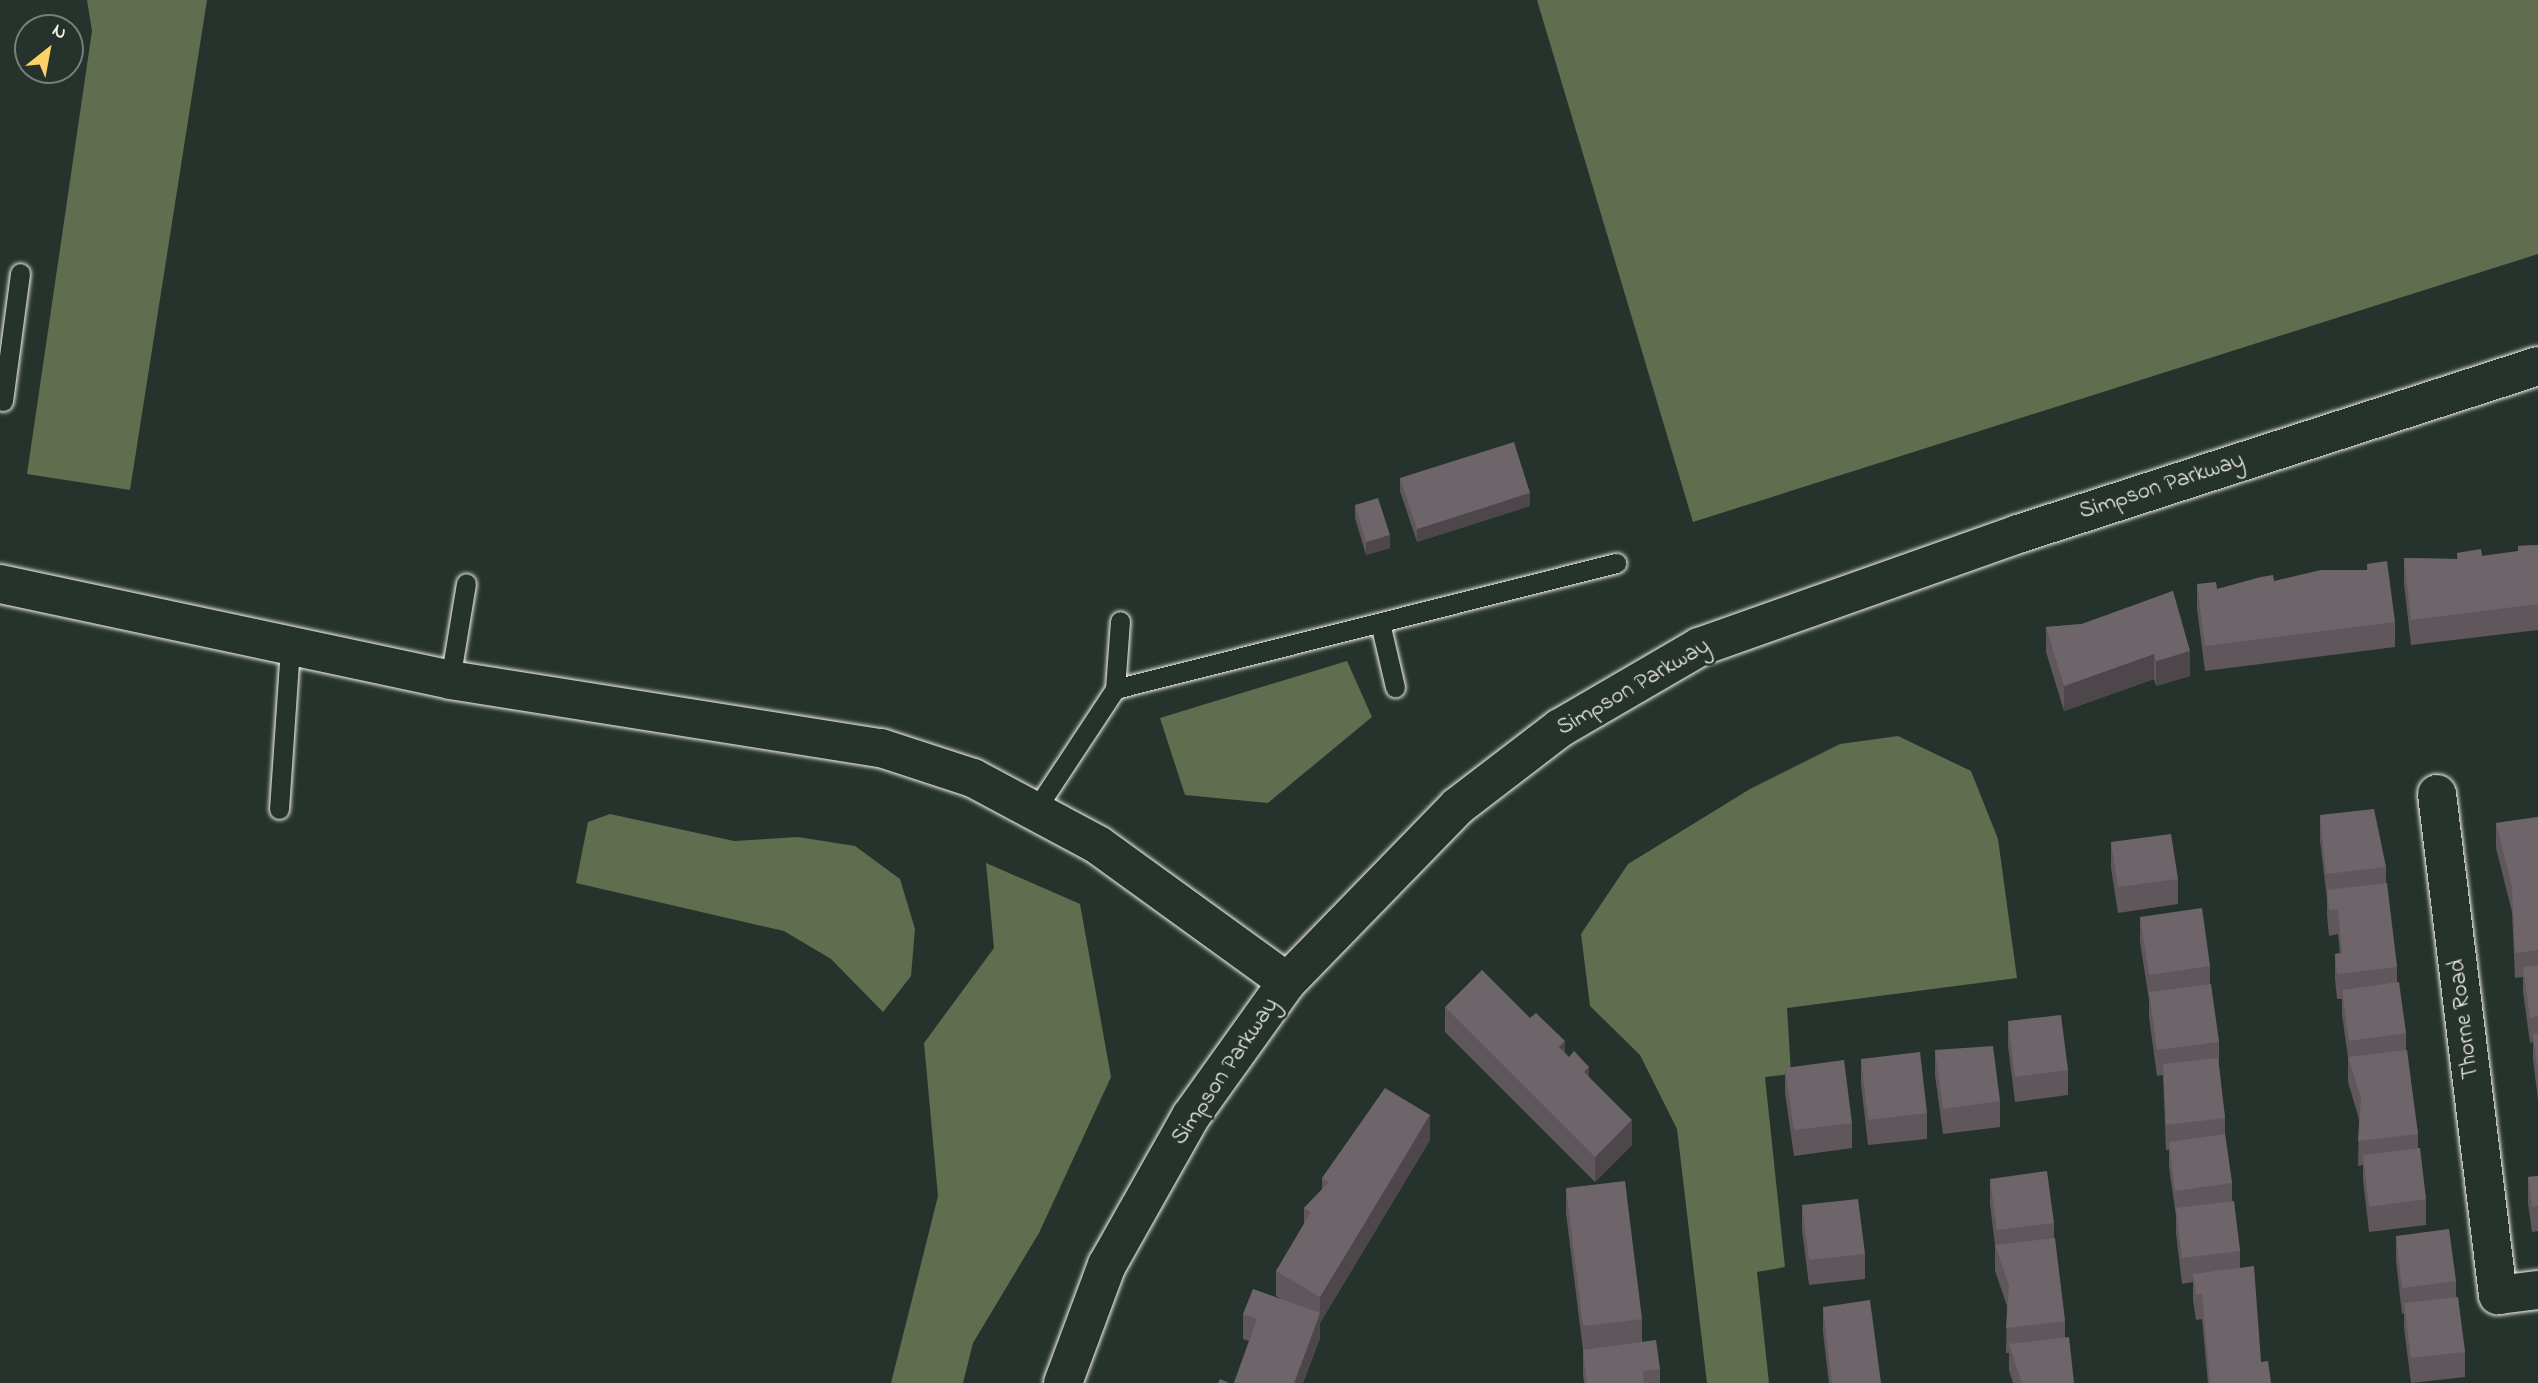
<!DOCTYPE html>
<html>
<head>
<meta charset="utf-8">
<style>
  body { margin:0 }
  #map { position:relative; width:2538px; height:1383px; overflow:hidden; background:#26332d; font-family:"Indie Flower",sans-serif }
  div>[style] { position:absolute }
  .green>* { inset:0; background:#606d4f }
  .roads { filter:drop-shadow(0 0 2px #f4f1e8) drop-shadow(0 0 2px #f4f1e8) }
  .service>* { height:19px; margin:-9.5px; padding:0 9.5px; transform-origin:9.5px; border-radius:9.5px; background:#26332d }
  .minor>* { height:38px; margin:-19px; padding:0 19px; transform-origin:19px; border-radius:19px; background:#26332d }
  .tertiary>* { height:38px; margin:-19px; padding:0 19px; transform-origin:19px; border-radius:19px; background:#26332d }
  .secondary>* { height:38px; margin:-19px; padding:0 19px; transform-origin:19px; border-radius:19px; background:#26332d }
  .wall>* { inset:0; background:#5f575c }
  .shaded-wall>* { inset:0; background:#4d474b }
  .building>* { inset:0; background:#6e656b }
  span { translate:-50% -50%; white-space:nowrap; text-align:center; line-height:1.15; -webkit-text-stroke:5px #26332d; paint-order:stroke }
  .street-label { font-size:23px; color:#f4f1e8 }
  .north { position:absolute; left:14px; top:14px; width:70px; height:70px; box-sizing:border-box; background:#26332d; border:2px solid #787f78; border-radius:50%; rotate:31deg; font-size:19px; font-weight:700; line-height:28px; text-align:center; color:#f4f1e8 }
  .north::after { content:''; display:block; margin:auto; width:24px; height:32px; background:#ffd166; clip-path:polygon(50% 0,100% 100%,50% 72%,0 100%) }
</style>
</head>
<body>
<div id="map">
  <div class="green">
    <div style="clip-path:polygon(87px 0,207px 0,130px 490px,27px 474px,92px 31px)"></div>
    <div style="clip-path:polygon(1537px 0,2538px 0,2538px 254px,1693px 522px)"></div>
    <div style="clip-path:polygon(1347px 661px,1372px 717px,1268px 803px,1185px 795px,1160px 718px)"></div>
    <div style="clip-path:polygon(1898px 736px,1971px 771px,1998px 839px,2017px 978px,1787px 1008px,1791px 1074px,1765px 1077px,1785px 1267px,1757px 1272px,1769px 1383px,1707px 1383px,1677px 1129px,1640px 1055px,1590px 1006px,1581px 934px,1628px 864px,1750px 789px,1840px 744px)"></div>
    <div style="clip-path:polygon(610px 814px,734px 841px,798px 837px,855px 846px,900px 879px,915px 929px,911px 976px,883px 1012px,831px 959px,784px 931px,576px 883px,588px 822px)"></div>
    <div style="clip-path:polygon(986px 863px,1080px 904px,1111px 1077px,1039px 1233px,973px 1343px,963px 1383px,891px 1383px,938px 1196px,924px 1043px,994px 948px)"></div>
  </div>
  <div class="roads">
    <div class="service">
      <div style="left:3px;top:401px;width:129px;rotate:-82.4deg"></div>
      <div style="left:1381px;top:627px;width:62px;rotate:76.9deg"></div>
      <div style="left:450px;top:680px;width:98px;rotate:-80.6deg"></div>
      <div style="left:1115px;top:689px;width:68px;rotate:-85.8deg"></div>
      <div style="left:279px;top:809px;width:160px;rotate:-86.1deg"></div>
      <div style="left:1036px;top:809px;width:144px;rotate:-56.6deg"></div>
      <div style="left:1115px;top:689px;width:517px;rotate:-14.12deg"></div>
    </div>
    <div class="minor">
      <div style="left:2437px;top:794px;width:505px;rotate:83.06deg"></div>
      <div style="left:2498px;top:1295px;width:40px;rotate:-7.1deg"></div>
    </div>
    <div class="tertiary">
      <div style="left:1063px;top:1383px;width:126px;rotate:-69.6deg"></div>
      <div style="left:1107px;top:1265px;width:171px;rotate:-60.6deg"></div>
      <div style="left:1191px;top:1116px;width:165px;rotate:-54.4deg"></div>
    </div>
    <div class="secondary">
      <div style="left:0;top:584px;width:460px;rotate:12deg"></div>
      <div style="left:450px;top:680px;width:436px;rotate:9deg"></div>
      <div style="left:881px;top:748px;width:97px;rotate:18.1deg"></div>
      <div style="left:973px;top:778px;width:142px;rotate:28.2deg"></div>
      <div style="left:1098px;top:845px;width:233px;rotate:35.9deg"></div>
      <div style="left:1287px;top:982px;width:245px;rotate:-45.8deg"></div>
      <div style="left:1458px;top:806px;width:128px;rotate:-37.4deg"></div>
      <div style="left:1560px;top:728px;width:161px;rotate:-30.2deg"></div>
      <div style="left:1699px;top:647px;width:338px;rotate:-19.5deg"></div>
      <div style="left:2018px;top:534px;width:546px;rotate:-17.9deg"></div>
    </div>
  </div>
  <div class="wall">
    <div style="clip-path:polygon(1400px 478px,1530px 506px,1417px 542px,1400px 491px)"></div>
    <div style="clip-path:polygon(1355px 505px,1390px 548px,1366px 555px,1355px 518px)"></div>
    <div style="clip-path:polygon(2538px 545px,2538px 630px,2411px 645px,2404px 584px,2404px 558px,2457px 559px,2457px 553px,2482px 556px,2518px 552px,2518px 546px)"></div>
    <div style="clip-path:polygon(2367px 564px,2395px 622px,2395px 647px,2205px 671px,2197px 609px,2197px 584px,2217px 589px,2367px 570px)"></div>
    <div style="clip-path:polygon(2173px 591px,2190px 676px,2156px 686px,2154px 679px,2064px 711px,2046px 652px,2046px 627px,2082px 624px)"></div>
    <div style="clip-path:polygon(2320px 815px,2386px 867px,2386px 883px,2397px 967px,2397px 983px,2406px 1033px,2406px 1050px,2418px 1134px,2418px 1149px,2426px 1199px,2426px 1225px,2369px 1232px,2363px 1180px,2363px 1165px,2358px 1166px,2359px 1119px,2348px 1082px,2348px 1057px,2342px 1015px,2342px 999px,2337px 999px,2335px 979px,2335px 954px,2340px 953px,2338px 934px,2329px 936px,2327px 915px,2327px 899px,2320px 840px)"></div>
    <div style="clip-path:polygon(2538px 817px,2538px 1100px,2533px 1059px,2533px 1042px,2530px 1043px,2523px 992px,2523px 977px,2515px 978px,2512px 912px,2496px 848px,2496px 823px)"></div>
    <div style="clip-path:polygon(2111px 842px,2178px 879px,2178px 904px,2118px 913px,2111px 868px)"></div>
    <div style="clip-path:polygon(2140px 917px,2210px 966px,2210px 984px,2219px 1042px,2219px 1067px,2225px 1118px,2225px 1135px,2232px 1183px,2232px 1201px,2240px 1251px,2240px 1268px,2261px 1362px,2271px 1383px,2208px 1383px,2202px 1319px,2196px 1320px,2193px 1300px,2193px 1282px,2182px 1284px,2176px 1233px,2176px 1216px,2169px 1167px,2169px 1150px,2166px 1150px,2163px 1075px,2157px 1076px,2149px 1017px,2149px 1000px,2140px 942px)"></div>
    <div style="clip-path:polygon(1445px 1007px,1565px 1053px,1589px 1078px,1632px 1145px,1595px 1182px,1445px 1032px)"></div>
    <div style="clip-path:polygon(2008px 1021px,2068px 1070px,2068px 1095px,2015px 1102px,2008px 1046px)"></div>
    <div style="clip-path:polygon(1935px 1050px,2000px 1101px,2000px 1127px,1943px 1134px,1935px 1075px)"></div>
    <div style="clip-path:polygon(1861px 1059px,1927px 1113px,1927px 1139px,1868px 1145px,1861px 1084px)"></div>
    <div style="clip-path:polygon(1785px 1068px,1852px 1123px,1852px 1148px,1794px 1156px,1785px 1093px)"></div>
    <div style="clip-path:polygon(1430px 1140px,1320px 1323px,1320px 1322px,1320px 1338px,1303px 1383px,1234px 1383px,1249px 1341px,1243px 1339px,1243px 1314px,1281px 1299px,1276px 1296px,1276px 1271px,1304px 1224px,1304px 1208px,1322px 1189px,1322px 1178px)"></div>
    <div style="clip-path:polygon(2538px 1176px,2538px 1231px,2532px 1232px,2528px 1203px,2528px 1177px)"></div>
    <div style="clip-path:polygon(1990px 1179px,2054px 1223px,2054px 1238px,2065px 1321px,2065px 1337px,2074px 1383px,2013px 1383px,2009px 1370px,2009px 1353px,2006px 1353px,2007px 1306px,1995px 1271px,1995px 1245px,1990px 1204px)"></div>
    <div style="clip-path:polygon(1566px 1188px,1642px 1319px,1642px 1341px,1660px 1369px,1660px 1383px,1584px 1383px,1583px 1375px,1583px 1350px,1566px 1213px)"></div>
    <div style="clip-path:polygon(1802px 1205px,1865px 1254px,1865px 1279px,1809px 1285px,1802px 1230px)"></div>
    <div style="clip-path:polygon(2396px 1236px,2456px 1281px,2456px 1297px,2465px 1352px,2465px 1377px,2411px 1383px,2404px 1328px,2404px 1313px,2402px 1314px,2396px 1261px)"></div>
    <div style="clip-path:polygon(1823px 1307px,1881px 1383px,1829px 1383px,1823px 1332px)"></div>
  </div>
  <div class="shaded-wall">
    <div style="clip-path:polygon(1530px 493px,1530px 506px,1417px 542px,1417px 529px)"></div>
    <div style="clip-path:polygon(1390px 535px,1390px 548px,1366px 555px,1366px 542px)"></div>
    <div style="clip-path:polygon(2190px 651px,2190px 676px,2156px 686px,2156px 661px)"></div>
    <div style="clip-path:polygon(2154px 654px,2154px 679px,2064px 711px,2064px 686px)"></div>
    <div style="clip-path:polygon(1565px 1041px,1565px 1066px,1559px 1047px)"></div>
    <div style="clip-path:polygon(1589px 1067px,1589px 1092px,1584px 1072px)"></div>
    <div style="clip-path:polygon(1430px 1115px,1430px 1140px,1320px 1323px,1320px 1297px)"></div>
    <div style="clip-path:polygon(1632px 1120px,1632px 1145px,1595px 1182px,1595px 1157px)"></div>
    <div style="clip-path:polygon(1320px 1313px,1320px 1338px,1303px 1383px,1294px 1383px)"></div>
  </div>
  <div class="building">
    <div style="clip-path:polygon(1514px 442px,1530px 493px,1417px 529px,1400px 478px)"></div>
    <div style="clip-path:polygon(1378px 498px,1390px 535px,1366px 542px,1355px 505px)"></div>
    <div style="clip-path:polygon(2538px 545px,2538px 604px,2411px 620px,2404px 558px,2458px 559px,2457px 553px,2481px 549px,2482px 556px,2518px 551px,2518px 546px)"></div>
    <div style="clip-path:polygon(2387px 561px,2395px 622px,2205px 646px,2197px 584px,2216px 582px,2217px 589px,2261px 577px,2273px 575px,2274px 581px,2321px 570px,2368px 570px,2367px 564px)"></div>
    <div style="clip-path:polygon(2173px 591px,2190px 651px,2156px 661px,2154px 654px,2064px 686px,2046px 627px,2082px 624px)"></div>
    <div style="clip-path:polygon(2374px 809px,2386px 867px,2326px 874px,2320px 815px)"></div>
    <div style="clip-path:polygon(2538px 817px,2538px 950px,2515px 953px,2512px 887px,2496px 823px)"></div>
    <div style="clip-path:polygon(2171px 834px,2178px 879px,2118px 887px,2111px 842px)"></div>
    <div style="clip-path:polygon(2387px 883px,2397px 967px,2337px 974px,2335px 954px,2342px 953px,2338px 909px,2329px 910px,2327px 890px)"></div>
    <div style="clip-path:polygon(2202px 908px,2210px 966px,2149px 975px,2140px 917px)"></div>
    <div style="clip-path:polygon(2538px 965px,2538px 1016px,2530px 1018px,2523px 967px)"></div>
    <div style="clip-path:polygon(1482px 970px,1530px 1018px,1536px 1013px,1565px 1041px,1559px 1047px,1569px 1057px,1574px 1051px,1589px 1067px,1584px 1072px,1632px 1120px,1595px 1157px,1445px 1007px)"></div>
    <div style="clip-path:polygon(2399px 982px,2406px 1033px,2349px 1041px,2342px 990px)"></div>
    <div style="clip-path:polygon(2211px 984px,2219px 1042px,2157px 1050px,2149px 992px)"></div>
    <div style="clip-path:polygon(2061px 1015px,2068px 1070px,2015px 1077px,2008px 1021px)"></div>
    <div style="clip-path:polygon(2538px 1033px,2538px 1075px,2533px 1034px)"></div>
    <div style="clip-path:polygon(1993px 1046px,2000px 1101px,1943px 1109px,1935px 1050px)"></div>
    <div style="clip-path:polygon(2407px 1050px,2418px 1134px,2358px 1141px,2361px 1098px,2348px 1057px)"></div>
    <div style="clip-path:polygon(1920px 1052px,1927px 1113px,1868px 1120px,1861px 1059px)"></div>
    <div style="clip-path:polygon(2218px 1058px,2225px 1118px,2166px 1125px,2163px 1064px)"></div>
    <div style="clip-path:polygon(1844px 1060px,1852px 1123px,1794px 1130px,1785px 1068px)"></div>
    <div style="clip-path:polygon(1385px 1088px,1430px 1115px,1320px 1297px,1276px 1271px,1311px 1212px,1304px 1208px,1329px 1182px,1322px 1178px)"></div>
    <div style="clip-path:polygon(2225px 1134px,2232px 1183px,2175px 1191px,2169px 1142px)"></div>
    <div style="clip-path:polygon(2420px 1148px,2426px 1199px,2369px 1207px,2363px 1155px)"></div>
    <div style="clip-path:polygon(2047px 1171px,2054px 1223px,1997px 1230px,1990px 1179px)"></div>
    <div style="clip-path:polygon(2538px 1176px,2538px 1206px,2532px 1207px,2528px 1177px)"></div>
    <div style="clip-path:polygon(1625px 1181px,1642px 1319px,1583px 1326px,1566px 1188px)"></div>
    <div style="clip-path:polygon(1858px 1199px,1865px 1254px,1809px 1260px,1802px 1205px)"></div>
    <div style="clip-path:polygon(2234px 1201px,2240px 1251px,2182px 1258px,2176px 1208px)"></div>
    <div style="clip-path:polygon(2449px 1229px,2456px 1281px,2402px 1288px,2396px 1236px)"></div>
    <div style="clip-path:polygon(2055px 1238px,2065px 1321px,2006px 1328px,2009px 1285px,1995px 1245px)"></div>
    <div style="clip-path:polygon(2254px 1266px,2261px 1362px,2268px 1361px,2271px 1383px,2210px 1383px,2202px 1294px,2196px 1295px,2193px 1274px)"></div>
    <div style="clip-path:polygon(1253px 1289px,1320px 1313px,1294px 1383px,1234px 1383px,1257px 1319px,1243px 1314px)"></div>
    <div style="clip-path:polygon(2458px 1297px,2465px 1352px,2411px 1358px,2404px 1303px)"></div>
    <div style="clip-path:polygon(1870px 1300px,1881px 1383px,1832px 1383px,1823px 1307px)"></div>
    <div style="clip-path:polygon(2069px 1337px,2074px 1383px,2022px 1383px,2009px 1344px)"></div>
    <div style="clip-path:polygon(1656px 1340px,1660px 1369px,1643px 1371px,1644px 1383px,1587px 1383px,1583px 1350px)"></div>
    <div style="clip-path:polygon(1220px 1379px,1229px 1383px,1218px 1383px)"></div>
  </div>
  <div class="street-label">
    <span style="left:2162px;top:487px;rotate:-18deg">Simpson Parkway</span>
    <span style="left:1634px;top:688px;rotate:-30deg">Simpson Parkway</span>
    <span style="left:2465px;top:1019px;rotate:-97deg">Thorne Road</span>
    <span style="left:1226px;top:1072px;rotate:-56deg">Simpson Parkway</span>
  </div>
  <div class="north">N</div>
</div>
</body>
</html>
